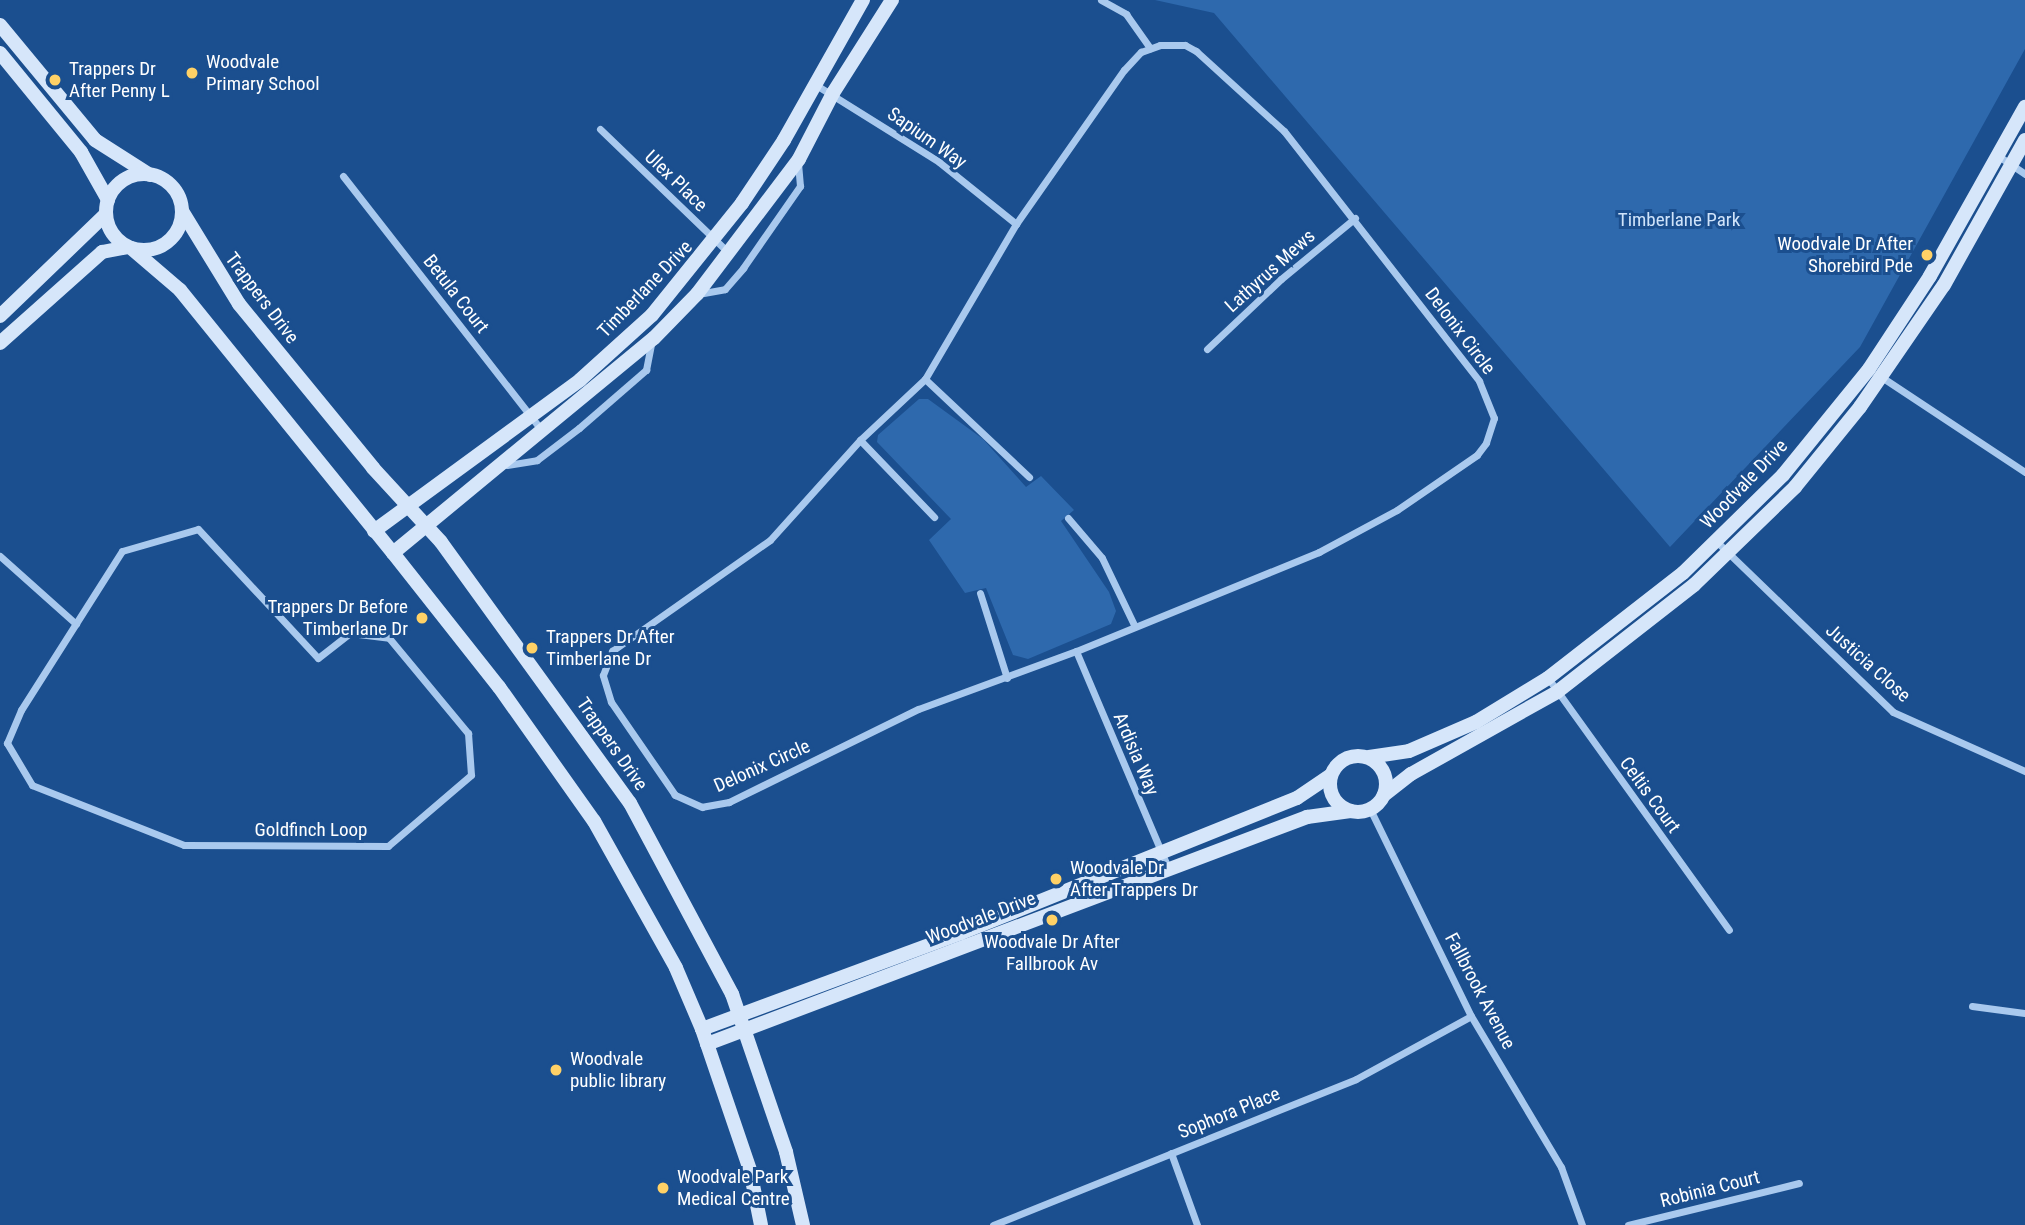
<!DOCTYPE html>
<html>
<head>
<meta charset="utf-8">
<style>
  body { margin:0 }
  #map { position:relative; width:2025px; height:1225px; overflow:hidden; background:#1b4f8f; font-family:"Roboto Condensed",sans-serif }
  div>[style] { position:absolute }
  .green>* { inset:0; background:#2e69ad }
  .street>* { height:7px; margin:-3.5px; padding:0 3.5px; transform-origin:3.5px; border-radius:3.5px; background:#a9c9ee }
  .secondary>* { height:14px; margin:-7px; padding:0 7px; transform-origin:7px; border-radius:7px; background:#d6e6fa }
  .secondary>.ring { margin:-7px; padding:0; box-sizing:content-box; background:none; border:14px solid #d6e6fa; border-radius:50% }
  .dots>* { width:19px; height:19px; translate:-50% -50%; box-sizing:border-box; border:4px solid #1b4f8f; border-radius:50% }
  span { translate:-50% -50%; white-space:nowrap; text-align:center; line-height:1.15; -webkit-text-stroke:6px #1b4f8f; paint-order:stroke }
  .poi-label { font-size:19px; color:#fff }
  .left { translate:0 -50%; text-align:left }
  .right { translate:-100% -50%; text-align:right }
  .street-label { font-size:19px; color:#fff }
  .park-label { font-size:19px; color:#cfe3fa }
</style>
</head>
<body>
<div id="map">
  <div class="green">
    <div style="clip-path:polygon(1155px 0,2025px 0,2025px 49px,1860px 347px,1670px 547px,1214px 13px)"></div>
    <div style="clip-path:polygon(919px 399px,928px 399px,983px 439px,1026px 487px,1041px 476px,1074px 510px,1061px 521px,1109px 592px,1116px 611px,1111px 624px,1028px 659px,1013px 655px,986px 588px,965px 593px,929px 540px,951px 519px,877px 442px,878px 435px)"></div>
  </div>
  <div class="street">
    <div style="left:1101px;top:0;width:29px;rotate:29deg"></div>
    <div style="left:1126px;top:14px;width:42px;rotate:54.8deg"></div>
    <div style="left:1160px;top:45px;width:25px"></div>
    <div style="left:1185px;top:45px;width:13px;rotate:29deg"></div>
    <div style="left:1196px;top:51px;width:119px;rotate:42.3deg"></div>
    <div style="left:1284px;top:131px;width:317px;rotate:52deg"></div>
    <div style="left:1479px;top:381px;width:40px;rotate:68deg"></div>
    <div style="left:1494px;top:418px;width:26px;rotate:108deg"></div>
    <div style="left:1486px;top:443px;width:15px;rotate:127deg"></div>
    <div style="left:1477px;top:455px;width:97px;rotate:145.5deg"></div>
    <div style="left:1397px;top:510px;width:89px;rotate:151.7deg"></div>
    <div style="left:1319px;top:552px;width:262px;rotate:157.8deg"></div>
    <div style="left:1076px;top:651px;width:168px;rotate:159.8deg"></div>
    <div style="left:918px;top:709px;width:211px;rotate:153.8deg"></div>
    <div style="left:729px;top:802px;width:27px;rotate:170deg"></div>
    <div style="left:702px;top:807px;width:30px;rotate:-156deg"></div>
    <div style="left:675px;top:795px;width:113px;rotate:-124.5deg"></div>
    <div style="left:611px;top:702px;width:28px;rotate:-107deg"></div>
    <div style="left:603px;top:675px;width:26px;rotate:-69deg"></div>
    <div style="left:612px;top:651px;width:193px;rotate:-35.1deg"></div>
    <div style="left:770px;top:540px;width:135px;rotate:-48deg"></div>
    <div style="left:860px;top:440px;width:89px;rotate:-43.2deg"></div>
    <div style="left:925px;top:379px;width:180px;rotate:-59.6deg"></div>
    <div style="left:1016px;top:224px;width:188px;rotate:-55deg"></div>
    <div style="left:1124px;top:70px;width:25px;rotate:-47deg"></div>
    <div style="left:1141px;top:52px;width:20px;rotate:-20deg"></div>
    <div style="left:816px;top:85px;width:145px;rotate:32deg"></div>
    <div style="left:939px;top:162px;width:99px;rotate:38.8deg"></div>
    <div style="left:600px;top:129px;width:180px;rotate:43.9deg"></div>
    <div style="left:1997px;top:155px;width:34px;rotate:34deg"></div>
    <div style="left:343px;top:176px;width:323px;rotate:52deg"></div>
    <div style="left:698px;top:294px;width:27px;rotate:-10deg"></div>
    <div style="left:725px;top:289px;width:28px;rotate:-49deg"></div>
    <div style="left:743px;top:268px;width:100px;rotate:-55.2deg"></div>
    <div style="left:800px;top:186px;width:21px;rotate:-95deg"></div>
    <div style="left:1207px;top:349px;width:102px;rotate:-43.4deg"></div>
    <div style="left:1281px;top:279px;width:96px;rotate:-39.5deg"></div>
    <div style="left:1880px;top:376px;width:174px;rotate:33.5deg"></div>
    <div style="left:925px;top:379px;width:143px;rotate:43.3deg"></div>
    <div style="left:860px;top:440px;width:107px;rotate:46.1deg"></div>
    <div style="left:507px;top:465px;width:30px;rotate:-9deg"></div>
    <div style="left:537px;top:460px;width:53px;rotate:-37.3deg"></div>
    <div style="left:579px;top:428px;width:89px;rotate:-40.9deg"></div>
    <div style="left:646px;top:370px;width:25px;rotate:-79deg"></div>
    <div style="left:1068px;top:518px;width:52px;rotate:49.6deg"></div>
    <div style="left:1102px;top:558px;width:76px;rotate:64.4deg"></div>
    <div style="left:198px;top:529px;width:176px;rotate:47.1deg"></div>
    <div style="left:318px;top:658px;width:41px;rotate:-38deg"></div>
    <div style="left:350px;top:633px;width:39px;rotate:7deg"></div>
    <div style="left:389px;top:638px;width:124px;rotate:50.3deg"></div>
    <div style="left:468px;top:733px;width:42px;rotate:85.9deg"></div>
    <div style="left:471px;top:775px;width:109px;rotate:139.5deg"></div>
    <div style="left:388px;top:846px;width:204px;rotate:-179.7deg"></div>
    <div style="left:184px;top:845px;width:163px;rotate:-158.5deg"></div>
    <div style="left:32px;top:785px;width:49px;rotate:-120.8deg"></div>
    <div style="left:7px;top:743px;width:36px;rotate:-67deg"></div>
    <div style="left:21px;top:710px;width:188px;rotate:-57.6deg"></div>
    <div style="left:122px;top:551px;width:79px;rotate:-16.1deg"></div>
    <div style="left:1716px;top:541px;width:246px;rotate:44deg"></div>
    <div style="left:1893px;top:712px;width:145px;rotate:24.1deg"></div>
    <div style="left:0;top:556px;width:102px;rotate:41.8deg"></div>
    <div style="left:980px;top:593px;width:89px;rotate:72.4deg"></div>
    <div style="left:1076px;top:651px;width:236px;rotate:67deg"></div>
    <div style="left:1548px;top:678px;width:310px;rotate:54.3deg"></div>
    <div style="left:1370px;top:809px;width:230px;rotate:64deg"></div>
    <div style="left:1471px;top:1016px;width:176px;rotate:59.2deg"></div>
    <div style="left:1561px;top:1167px;width:62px;rotate:70.1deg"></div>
    <div style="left:1972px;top:1006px;width:53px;rotate:7.5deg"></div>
    <div style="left:1171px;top:1153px;width:77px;rotate:70.1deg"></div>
    <div style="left:993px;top:1225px;width:391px;rotate:-21.9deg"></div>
    <div style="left:1356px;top:1079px;width:131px;rotate:-28.7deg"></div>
    <div style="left:1628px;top:1225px;width:176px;rotate:-13.8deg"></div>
  </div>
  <div class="secondary">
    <div style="left:0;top:25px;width:149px;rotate:50.4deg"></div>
    <div style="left:95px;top:140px;width:65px;rotate:32.5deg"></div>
    <div style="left:0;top:53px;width:128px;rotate:50.7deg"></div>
    <div style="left:81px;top:152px;width:55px;rotate:60.6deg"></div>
    <div class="ring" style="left:106px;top:174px;width:62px;height:62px"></div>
    <div style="left:182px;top:211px;width:109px;rotate:58.5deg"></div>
    <div style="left:239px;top:304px;width:212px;rotate:50.7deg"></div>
    <div style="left:373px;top:468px;width:100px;rotate:47.4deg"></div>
    <div style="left:441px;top:542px;width:322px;rotate:54.1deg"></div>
    <div style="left:630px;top:803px;width:217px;rotate:61.9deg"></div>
    <div style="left:732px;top:994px;width:167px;rotate:71.1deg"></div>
    <div style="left:786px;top:1152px;width:75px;rotate:76.9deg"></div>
    <div style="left:131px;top:248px;width:65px;rotate:40.6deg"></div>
    <div style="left:180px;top:290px;width:338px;rotate:51deg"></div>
    <div style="left:393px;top:553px;width:171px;rotate:51.7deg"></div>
    <div style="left:499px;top:687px;width:164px;rotate:54.7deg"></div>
    <div style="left:594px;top:821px;width:168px;rotate:60.8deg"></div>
    <div style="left:676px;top:968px;width:66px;rotate:66.9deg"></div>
    <div style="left:702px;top:1029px;width:149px;rotate:71.2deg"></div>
    <div style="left:750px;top:1170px;width:56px;rotate:78.7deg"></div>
    <div style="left:0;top:316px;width:147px;rotate:-43.9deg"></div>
    <div style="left:0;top:343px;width:137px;rotate:-41.7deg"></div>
    <div style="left:102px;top:252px;width:26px;rotate:-11deg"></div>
    <div style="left:374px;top:531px;width:255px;rotate:-36.2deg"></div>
    <div style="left:580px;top:380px;width:97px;rotate:-42.1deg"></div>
    <div style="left:652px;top:315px;width:144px;rotate:-51.2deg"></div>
    <div style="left:742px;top:203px;width:76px;rotate:-56.3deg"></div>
    <div style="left:784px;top:140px;width:161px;rotate:-60.6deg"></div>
    <div style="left:393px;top:553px;width:338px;rotate:-39.5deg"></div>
    <div style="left:654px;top:338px;width:62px;rotate:-45.7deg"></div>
    <div style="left:697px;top:294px;width:169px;rotate:-52.9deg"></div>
    <div style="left:799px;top:159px;width:74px;rotate:-62.7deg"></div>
    <div style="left:833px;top:93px;width:110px;rotate:-57.6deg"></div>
    <div class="ring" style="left:1330px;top:756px;width:42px;height:42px"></div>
    <div style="left:1369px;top:757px;width:40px;rotate:-8.5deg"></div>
    <div style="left:1409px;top:751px;width:73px;rotate:-23.4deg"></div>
    <div style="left:1476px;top:722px;width:84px;rotate:-31.4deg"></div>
    <div style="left:1548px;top:678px;width:171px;rotate:-37.9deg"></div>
    <div style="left:1683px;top:573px;width:140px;rotate:-44.4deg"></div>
    <div style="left:1783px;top:475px;width:136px;rotate:-50.9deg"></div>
    <div style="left:1869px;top:369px;width:111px;rotate:-56.7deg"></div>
    <div style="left:1930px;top:276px;width:194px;rotate:-60.7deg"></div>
    <div style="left:1384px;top:795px;width:34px;rotate:-38deg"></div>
    <div style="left:1411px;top:774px;width:167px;rotate:-29.3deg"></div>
    <div style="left:1557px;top:692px;width:174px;rotate:-38deg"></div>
    <div style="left:1694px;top:585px;width:141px;rotate:-44.1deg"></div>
    <div style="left:1795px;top:487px;width:103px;rotate:-50.9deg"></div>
    <div style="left:1860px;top:407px;width:148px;rotate:-55.5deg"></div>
    <div style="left:1944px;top:285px;width:166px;rotate:-60.8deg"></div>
    <div style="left:702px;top:1029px;width:276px;rotate:-20.3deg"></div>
    <div style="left:961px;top:933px;width:362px;rotate:-21.9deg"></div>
    <div style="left:1297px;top:798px;width:40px;rotate:-34deg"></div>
    <div style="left:707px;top:1044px;width:642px;rotate:-20.72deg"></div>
    <div style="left:1307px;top:817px;width:44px;rotate:-7.8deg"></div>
  </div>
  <div class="dots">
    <div style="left:192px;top:73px;background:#ffd166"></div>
    <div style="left:55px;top:80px;background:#ffd166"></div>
    <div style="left:1927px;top:255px;background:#ffd166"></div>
    <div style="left:422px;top:618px;background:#ffd166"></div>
    <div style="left:532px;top:648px;background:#ffd166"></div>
    <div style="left:1056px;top:879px;background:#ffd166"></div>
    <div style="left:1052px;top:920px;background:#ffd166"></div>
    <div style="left:556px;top:1070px;background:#ffd166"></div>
    <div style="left:663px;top:1188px;background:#ffd166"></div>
  </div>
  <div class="poi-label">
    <span class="left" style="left:206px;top:73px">Woodvale<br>Primary School</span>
    <span class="left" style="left:69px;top:80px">Trappers Dr<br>After Penny L</span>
    <span class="right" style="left:1913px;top:255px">Woodvale Dr After<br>Shorebird Pde</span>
    <span class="right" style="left:408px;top:618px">Trappers Dr Before<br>Timberlane Dr</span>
    <span class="left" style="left:546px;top:648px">Trappers Dr After<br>Timberlane Dr</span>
    <span class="left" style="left:1070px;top:879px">Woodvale Dr<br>After Trappers Dr</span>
    <span style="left:1052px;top:953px">Woodvale Dr After<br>Fallbrook Av</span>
    <span class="left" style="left:570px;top:1070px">Woodvale<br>public library</span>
    <span class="left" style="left:677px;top:1188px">Woodvale Park<br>Medical Centre</span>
  </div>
  <div class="street-label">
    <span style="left:927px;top:138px;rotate:35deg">Sapium Way</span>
    <span style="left:676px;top:181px;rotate:44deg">Ulex Place</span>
    <span style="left:1270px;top:271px;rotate:-42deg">Lathyrus Mews</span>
    <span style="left:645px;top:289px;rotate:-46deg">Timberlane Drive</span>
    <span style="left:456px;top:294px;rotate:52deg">Betula Court</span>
    <span style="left:262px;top:298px;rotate:53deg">Trappers Drive</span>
    <span style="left:1460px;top:331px;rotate:53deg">Delonix Circle</span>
    <span style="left:1744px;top:484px;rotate:-46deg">Woodvale Drive</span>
    <span style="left:1868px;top:663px;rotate:42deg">Justicia Close</span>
    <span style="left:612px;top:744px;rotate:55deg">Trappers Drive</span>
    <span style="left:1136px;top:754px;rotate:67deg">Ardisia Way</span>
    <span style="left:762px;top:766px;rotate:-24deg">Delonix Circle</span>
    <span style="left:1650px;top:795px;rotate:54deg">Celtis Court</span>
    <span style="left:311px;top:830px">Goldfinch Loop</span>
    <span style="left:981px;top:918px;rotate:-21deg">Woodvale Drive</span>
    <span style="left:1480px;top:991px;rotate:62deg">Fallbrook Avenue</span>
    <span style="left:1229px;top:1113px;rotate:-22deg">Sophora Place</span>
    <span style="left:1710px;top:1189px;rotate:-14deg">Robinia Court</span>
  </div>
  <div class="park-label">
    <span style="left:1679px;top:220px">Timberlane Park</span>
  </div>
</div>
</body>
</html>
